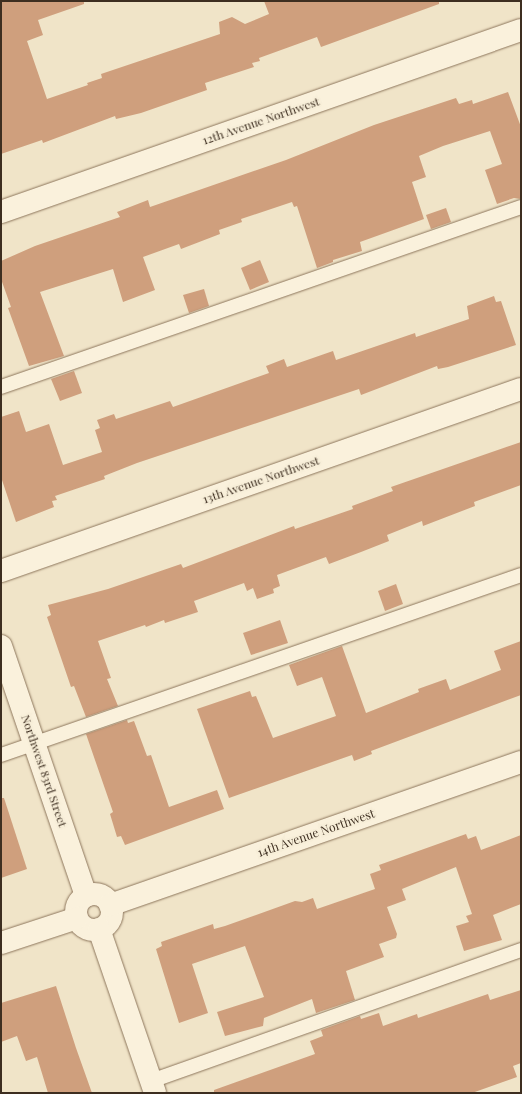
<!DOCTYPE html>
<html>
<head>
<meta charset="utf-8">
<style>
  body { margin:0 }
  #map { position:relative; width:522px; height:1094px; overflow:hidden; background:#f0e4c8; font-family:"Playfair Display",serif }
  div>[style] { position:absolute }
  .building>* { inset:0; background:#cf9f7d }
  .roads { filter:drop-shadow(0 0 1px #8d765c) drop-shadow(0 0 1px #8d765c) }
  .service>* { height:14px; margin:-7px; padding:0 7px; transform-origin:7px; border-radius:7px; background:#faf1dc }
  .minor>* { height:22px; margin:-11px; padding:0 11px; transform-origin:11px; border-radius:11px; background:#faf1dc }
  .minor>.ring { margin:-11px; padding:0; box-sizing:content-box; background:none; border:22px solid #faf1dc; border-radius:50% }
  span { translate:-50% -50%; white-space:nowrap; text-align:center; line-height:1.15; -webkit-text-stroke:4px #f7eed8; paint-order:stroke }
  .street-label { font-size:12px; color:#3d2e20 }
  .frame { position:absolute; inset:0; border:2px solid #3d2e20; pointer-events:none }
</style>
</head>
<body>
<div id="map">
  <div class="building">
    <div style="clip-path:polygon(1px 1px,84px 1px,84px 4px,38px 20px,43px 35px,27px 41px,47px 99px,88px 85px,87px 83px,102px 78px,101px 74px,220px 34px,219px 22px,232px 17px,245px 24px,269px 14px,264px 1px,439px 1px,439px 4px,321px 47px,317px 37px,259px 58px,260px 61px,252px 63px,254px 67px,205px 83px,207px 90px,141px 113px,116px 119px,115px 116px,43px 143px,42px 140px,1px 154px)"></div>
    <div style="clip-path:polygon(508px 92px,521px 127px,521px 199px,514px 198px,497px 204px,485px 170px,502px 164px,490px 131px,443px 146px,419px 156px,426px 177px,412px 182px,424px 219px,360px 242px,362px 251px,333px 260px,333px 262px,317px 268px,297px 206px,294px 207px,292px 202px,241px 219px,242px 222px,219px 230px,220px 234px,181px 249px,179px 244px,143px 257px,155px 290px,123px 302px,113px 269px,40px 292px,64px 356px,29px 366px,8px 308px,11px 307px,1px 279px,1px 261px,35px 246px,120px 217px,117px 212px,148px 200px,150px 207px,286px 160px,374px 125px,456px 98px,459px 104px,472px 100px,473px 104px)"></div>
    <div style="clip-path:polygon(446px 208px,451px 222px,431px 229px,426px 215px)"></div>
    <div style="clip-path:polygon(260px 260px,269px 282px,250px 290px,241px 268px)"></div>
    <div style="clip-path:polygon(204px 289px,209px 306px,189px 313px,183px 295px)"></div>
    <div style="clip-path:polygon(494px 296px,496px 302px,501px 301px,516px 345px,448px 367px,438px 369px,437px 366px,361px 395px,359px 389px,137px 463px,104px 476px,105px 479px,55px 496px,57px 500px,52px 501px,54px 507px,16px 522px,1px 477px,1px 417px,19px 411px,26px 432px,49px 424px,63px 465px,102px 452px,95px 430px,100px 428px,97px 420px,114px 414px,116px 419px,170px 401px,173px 407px,269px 373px,266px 366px,284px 359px,287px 367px,333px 351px,336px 360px,415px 333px,416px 337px,469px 319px,467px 306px)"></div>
    <div style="clip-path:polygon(74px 371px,82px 393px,60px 401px,51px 379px)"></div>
    <div style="clip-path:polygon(521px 442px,521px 485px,474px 502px,475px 506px,423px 526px,422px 521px,387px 535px,389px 541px,361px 552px,329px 564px,326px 557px,277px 575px,280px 586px,273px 589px,274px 593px,257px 599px,253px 588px,247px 591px,244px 583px,194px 601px,198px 612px,165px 623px,164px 620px,146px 627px,145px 625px,98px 641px,111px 678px,107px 679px,118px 706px,86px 717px,74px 686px,71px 687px,47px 617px,51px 615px,48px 605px,108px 589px,181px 564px,183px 568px,294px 526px,295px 529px,353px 509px,352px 506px,393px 491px,391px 487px)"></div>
    <div style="clip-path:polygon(396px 584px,403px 604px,385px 611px,378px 591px)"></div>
    <div style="clip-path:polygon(280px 620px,288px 643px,251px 655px,243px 633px)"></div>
    <div style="clip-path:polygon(521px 641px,521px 695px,371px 751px,372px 754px,354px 761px,352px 755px,229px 798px,197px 709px,250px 691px,252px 697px,256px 696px,273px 738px,336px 716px,322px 677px,297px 686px,289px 665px,342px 646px,366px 713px,419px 692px,418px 689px,446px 679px,450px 690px,501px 670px,494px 651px)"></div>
    <div style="clip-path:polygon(127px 720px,128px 723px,134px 721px,147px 756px,151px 755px,169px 807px,217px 790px,224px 809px,125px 845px,121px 836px,117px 837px,110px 814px,113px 812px,86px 734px)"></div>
    <div style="clip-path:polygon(1px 798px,4px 798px,27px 869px,1px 878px)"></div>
    <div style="clip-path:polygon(466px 834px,468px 839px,476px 836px,481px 850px,521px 835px,521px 904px,493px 915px,502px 940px,464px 951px,456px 926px,469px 922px,466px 916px,472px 914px,456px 867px,402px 889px,406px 900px,387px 907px,397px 934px,396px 938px,379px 944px,384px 957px,346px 971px,355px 1000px,316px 1013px,312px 999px,264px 1018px,263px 1026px,225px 1036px,217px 1012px,264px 997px,245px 946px,192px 964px,208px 1013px,179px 1023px,156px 949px,162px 946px,161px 942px,213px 924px,214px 929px,225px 926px,295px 901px,302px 902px,313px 898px,317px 909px,375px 889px,370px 874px,381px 870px,379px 865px)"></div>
    <div style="clip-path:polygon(56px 986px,76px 1048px,92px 1093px,48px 1093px,37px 1057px,26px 1061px,17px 1036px,1px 1042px,1px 1003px)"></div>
    <div style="clip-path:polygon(521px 990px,521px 1063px,513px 1066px,517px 1077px,472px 1093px,214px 1093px,214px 1090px,315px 1054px,310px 1041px,323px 1036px,321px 1030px,360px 1016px,361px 1019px,379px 1013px,383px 1026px,417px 1014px,418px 1018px,488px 994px,490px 1000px)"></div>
  </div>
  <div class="roads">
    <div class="service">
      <div style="left:1px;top:387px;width:550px;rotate:-19.09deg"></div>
      <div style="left:1px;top:755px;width:550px;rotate:-19.09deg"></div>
      <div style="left:151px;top:1081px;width:393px;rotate:-19.5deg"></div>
    </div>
    <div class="minor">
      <div style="left:1px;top:212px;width:551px;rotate:-19.29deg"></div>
      <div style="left:1px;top:571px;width:551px;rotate:-19.29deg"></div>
      <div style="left:1px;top:646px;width:264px;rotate:71.2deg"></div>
      <div class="ring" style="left:76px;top:894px;width:14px;height:14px"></div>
      <div style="left:110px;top:905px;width:435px;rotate:-19.2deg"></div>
      <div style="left:99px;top:929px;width:173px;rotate:71.1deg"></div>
      <div style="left:1px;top:943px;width:80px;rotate:-18.2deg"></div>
    </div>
  </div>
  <div class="street-label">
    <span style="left:261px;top:121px;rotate:-19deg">12th Avenue Northwest</span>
    <span style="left:261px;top:480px;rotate:-19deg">13th Avenue Northwest</span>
    <span style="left:44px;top:771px;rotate:71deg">Northwest 83rd Street</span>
    <span style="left:316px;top:833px;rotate:-19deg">14th Avenue Northwest</span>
  </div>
  <div class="frame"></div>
</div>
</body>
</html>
